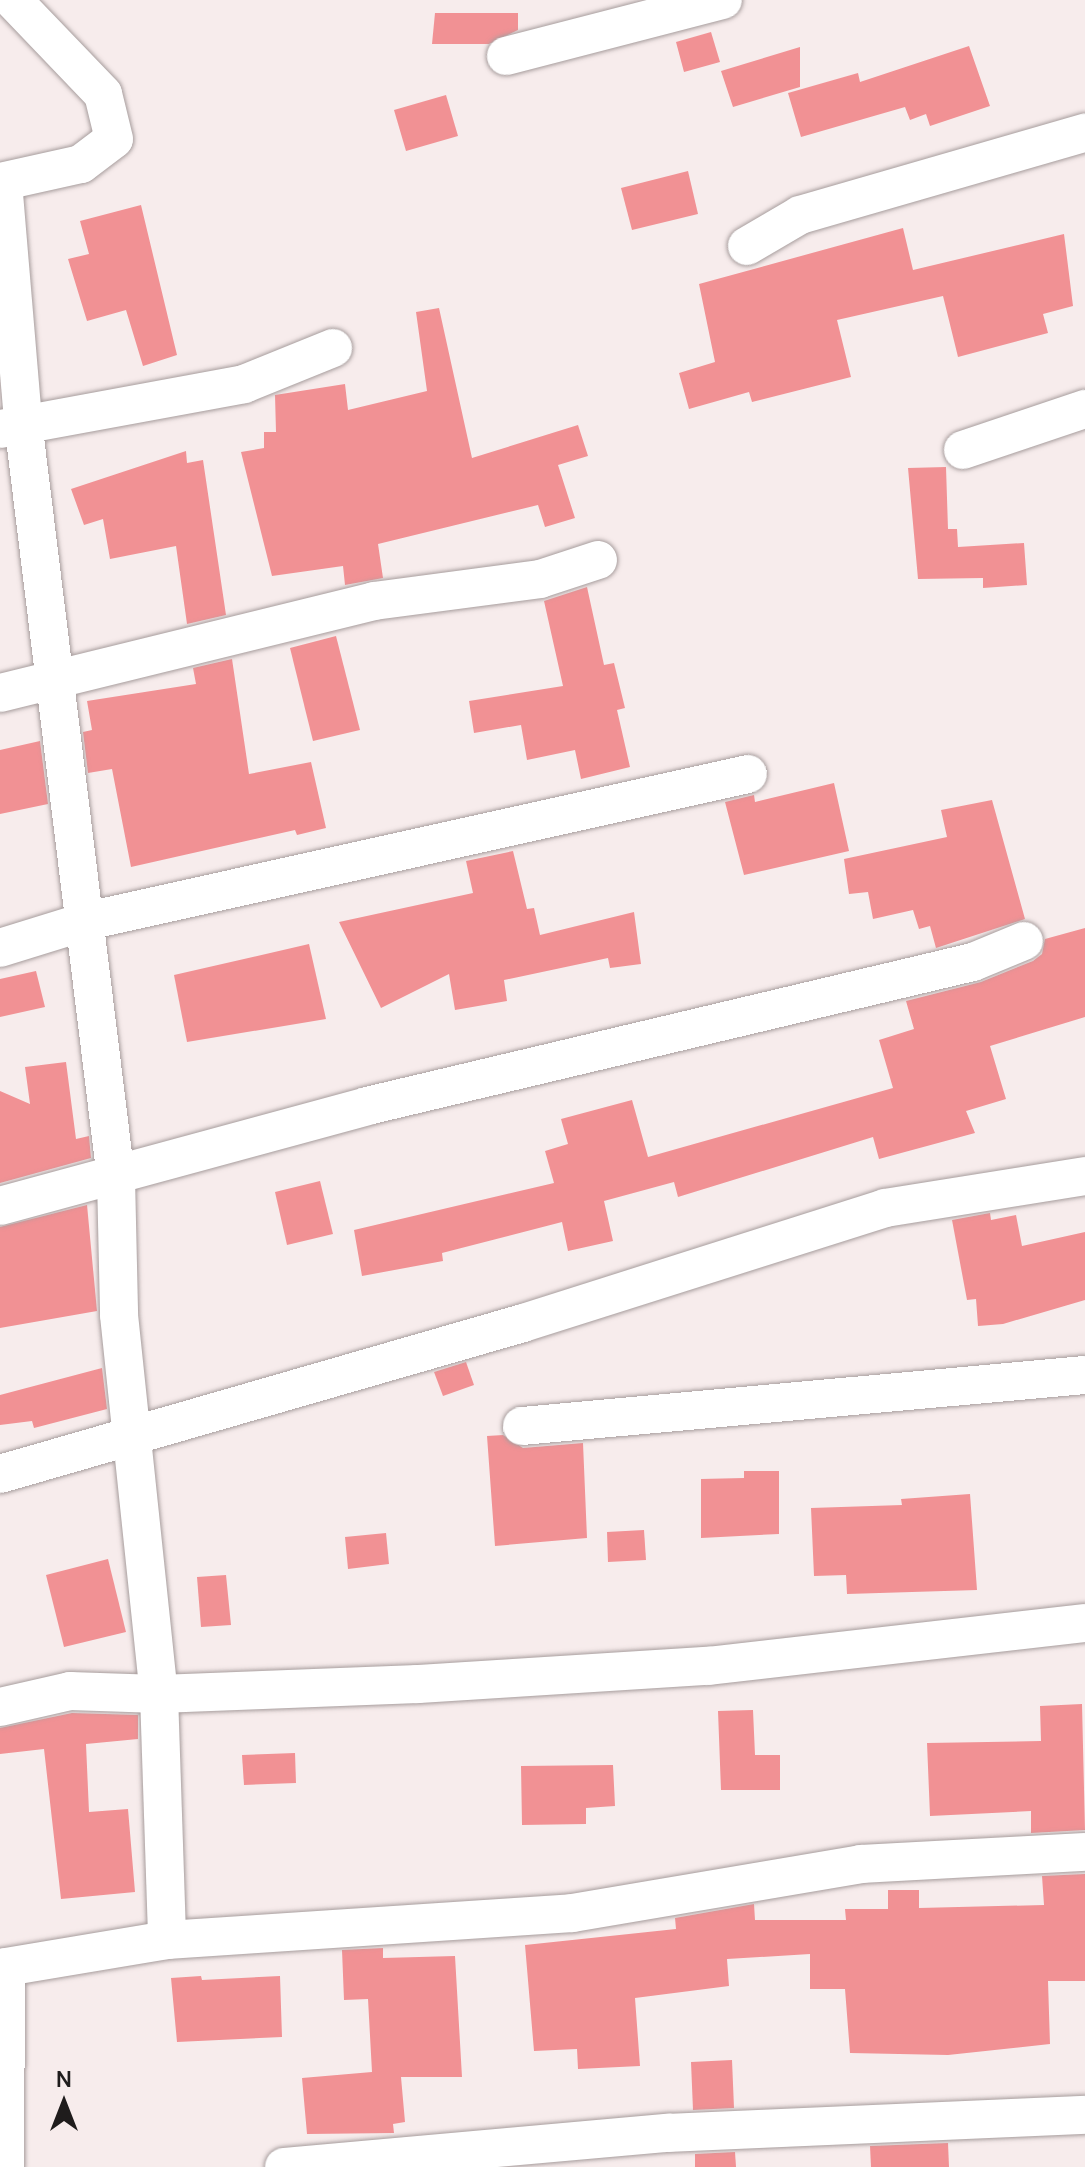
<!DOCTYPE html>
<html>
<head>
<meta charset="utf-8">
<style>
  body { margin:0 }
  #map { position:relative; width:1085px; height:2167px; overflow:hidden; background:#f7ecec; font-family:Manrope,sans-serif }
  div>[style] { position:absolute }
  .building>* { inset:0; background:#f19194 }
  .roads { filter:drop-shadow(0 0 2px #a79d9d) drop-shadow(0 0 2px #a79d9d) }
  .minor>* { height:38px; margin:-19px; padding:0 19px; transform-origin:19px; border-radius:19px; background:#fff }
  span { translate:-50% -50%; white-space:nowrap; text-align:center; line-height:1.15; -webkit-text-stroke:7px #f7ecec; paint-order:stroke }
  .north { position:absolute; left:24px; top:2063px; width:80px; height:80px; -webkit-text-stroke:6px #f7ecec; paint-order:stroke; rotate:0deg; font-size:22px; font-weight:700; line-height:32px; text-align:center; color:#1f1c1c }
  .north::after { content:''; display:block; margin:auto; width:28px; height:36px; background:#1f1c1c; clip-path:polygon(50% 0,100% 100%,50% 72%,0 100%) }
</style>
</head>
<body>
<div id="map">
  <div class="building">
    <div style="clip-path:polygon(435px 13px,518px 13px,518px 30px,489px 44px,432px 44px)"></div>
    <div style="clip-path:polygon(711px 32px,720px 62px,684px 72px,676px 42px)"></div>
    <div style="clip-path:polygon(969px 46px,990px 106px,930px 126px,926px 114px,910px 120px,905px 107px,801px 137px,788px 93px,858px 73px,860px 82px)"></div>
    <div style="clip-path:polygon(800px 47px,800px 87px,733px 107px,721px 71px)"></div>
    <div style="clip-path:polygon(446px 95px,458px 136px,406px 151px,394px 110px)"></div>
    <div style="clip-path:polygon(688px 171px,698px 214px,632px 230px,621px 188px)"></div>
    <div style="clip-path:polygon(141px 205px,177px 355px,143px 366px,126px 310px,87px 321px,68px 259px,89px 254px,80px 221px)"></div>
    <div style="clip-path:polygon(903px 228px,913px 270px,1064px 234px,1073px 306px,1043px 314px,1048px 333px,958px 357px,943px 296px,837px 320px,851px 377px,752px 402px,749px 392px,689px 409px,679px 373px,715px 362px,699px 284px)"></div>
    <div style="clip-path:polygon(439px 308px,472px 458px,578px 425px,588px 456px,558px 465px,575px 518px,545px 527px,538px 505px,378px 544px,383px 578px,345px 585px,343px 566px,272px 576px,241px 452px,264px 448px,264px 432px,276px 432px,275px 395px,345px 384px,348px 410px,427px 391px,416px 312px)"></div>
    <div style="clip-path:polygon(186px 451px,187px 463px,203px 460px,226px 615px,187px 624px,176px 546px,110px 559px,103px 519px,84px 525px,71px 489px)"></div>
    <div style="clip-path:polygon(946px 467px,948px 529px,957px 529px,958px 547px,1024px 543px,1027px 585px,983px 588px,983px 578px,918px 579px,908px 468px)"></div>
    <div style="clip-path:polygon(587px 587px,604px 665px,614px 663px,625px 708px,617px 710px,630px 767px,581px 779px,575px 750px,527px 760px,521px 725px,474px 733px,469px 701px,563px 686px,544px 601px)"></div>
    <div style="clip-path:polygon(336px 636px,360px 730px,313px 741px,290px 648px)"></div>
    <div style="clip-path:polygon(232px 659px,249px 774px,311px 762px,326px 828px,297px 835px,295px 830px,131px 867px,112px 769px,88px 773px,83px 732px,92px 730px,87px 701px,196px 684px,193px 668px)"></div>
    <div style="clip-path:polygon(40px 741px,48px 804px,0 814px,0 750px)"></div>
    <div style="clip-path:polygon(834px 783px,849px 851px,744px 875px,725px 802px,754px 795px,755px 802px)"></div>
    <div style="clip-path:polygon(992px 800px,1025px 919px,936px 948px,930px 926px,919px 929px,913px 910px,873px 919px,868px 892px,849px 894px,844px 859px,947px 837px,941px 810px)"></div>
    <div style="clip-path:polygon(513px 851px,527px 909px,534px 908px,540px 935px,634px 912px,641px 964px,610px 968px,608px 958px,504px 980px,507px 1001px,455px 1010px,449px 974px,381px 1008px,339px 922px,473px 893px,466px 861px)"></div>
    <div style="clip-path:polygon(1085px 928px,1085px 1017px,990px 1046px,1006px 1099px,966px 1111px,975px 1133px,879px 1159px,873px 1137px,678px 1197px,674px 1182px,604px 1201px,613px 1241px,568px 1251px,562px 1222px,442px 1253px,443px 1261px,362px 1276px,354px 1230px,554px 1183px,545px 1151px,568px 1144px,561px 1119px,632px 1100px,648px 1157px,893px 1088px,879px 1040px,914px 1029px,906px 1001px,981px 982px,1033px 961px,1042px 954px,1045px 939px)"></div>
    <div style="clip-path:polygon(309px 944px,326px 1019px,187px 1042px,174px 975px)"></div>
    <div style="clip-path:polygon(36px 971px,45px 1007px,0 1017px,0 979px)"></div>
    <div style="clip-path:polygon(66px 1062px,76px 1139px,89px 1136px,91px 1158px,0 1183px,0 1091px,30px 1104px,25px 1067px)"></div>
    <div style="clip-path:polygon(320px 1181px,333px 1234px,287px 1245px,275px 1192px)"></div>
    <div style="clip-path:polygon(87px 1205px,97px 1311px,0 1328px,0 1227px)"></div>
    <div style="clip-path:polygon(990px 1213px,991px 1220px,1016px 1215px,1022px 1246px,1085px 1232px,1085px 1300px,1003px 1324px,978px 1326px,976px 1299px,967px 1300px,952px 1220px)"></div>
    <div style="clip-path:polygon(466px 1362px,474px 1385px,443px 1396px,434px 1372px)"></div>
    <div style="clip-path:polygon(102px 1368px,107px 1409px,34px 1428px,32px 1421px,0 1425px,0 1395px)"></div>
    <div style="clip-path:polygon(503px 1435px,523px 1448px,583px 1443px,587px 1538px,495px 1546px,487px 1436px)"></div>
    <div style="clip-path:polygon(744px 1471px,779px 1471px,779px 1534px,701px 1538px,701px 1479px,744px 1478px)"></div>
    <div style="clip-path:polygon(970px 1494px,977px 1590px,847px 1594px,846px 1575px,814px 1576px,811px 1508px,902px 1505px,901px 1499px)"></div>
    <div style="clip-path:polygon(644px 1530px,646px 1560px,608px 1562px,607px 1532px)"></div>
    <div style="clip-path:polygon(386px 1533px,389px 1564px,348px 1569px,345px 1537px)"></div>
    <div style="clip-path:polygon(108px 1559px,126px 1632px,64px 1647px,46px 1575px)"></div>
    <div style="clip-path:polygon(226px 1575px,231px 1625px,201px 1627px,197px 1577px)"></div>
    <div style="clip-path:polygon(1082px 1704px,1085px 1830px,1031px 1833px,1031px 1811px,930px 1816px,927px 1743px,1041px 1741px,1040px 1706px)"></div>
    <div style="clip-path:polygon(753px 1710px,755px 1755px,780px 1755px,780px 1790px,721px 1790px,718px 1711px)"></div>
    <div style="clip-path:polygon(72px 1713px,138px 1715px,138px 1739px,86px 1744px,89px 1812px,128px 1809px,135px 1892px,61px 1899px,44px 1749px,0 1754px,0 1728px)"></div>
    <div style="clip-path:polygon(295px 1753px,296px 1783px,244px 1785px,242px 1755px)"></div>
    <div style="clip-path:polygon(613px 1765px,615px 1806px,586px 1808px,586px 1824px,522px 1825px,521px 1766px)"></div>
    <div style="clip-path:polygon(1085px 1874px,1085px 1981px,1048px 1981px,1050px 2044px,948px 2055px,850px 2053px,845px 1989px,810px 1989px,810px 1954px,727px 1959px,729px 1986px,635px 1998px,640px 2066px,578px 2069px,577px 2049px,534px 2051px,525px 1945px,676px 1929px,675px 1918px,754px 1904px,755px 1920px,846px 1920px,845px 1909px,888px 1909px,888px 1890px,919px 1890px,919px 1908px,1044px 1905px,1042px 1876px)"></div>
    <div style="clip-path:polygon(383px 1948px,383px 1958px,455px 1956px,462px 2077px,401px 2077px,405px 2122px,393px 2124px,394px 2133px,307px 2134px,302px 2078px,372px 2072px,368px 1999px,344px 2000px,342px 1950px)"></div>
    <div style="clip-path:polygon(201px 1976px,202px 1980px,280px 1976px,282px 2037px,177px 2042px,171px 1978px)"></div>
    <div style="clip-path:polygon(732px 2060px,734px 2108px,693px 2110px,691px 2062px)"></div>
    <div style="clip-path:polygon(948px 2143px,949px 2167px,871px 2167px,870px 2146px)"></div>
    <div style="clip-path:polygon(735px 2152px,736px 2167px,695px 2167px,695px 2154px)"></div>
  </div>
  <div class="roads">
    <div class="minor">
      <div style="left:506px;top:56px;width:224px;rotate:-14.5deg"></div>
      <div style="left:0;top:182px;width:83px;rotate:-12.5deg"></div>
      <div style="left:81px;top:164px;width:41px;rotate:-37.1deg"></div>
      <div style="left:114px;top:139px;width:46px;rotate:-103.7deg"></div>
      <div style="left:103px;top:94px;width:130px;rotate:-133.8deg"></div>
      <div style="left:3px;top:182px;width:241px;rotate:85.2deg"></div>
      <div style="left:23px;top:422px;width:762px;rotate:82.99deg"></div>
      <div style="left:116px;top:1178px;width:137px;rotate:88.7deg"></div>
      <div style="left:119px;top:1315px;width:381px;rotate:84deg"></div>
      <div style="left:159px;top:1694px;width:246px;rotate:88.1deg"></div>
      <div style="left:747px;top:246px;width:61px;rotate:-30.3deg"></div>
      <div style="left:800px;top:215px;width:297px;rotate:-16.1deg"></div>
      <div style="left:0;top:429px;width:248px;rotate:-10.4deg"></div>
      <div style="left:244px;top:384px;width:96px;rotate:-22deg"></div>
      <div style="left:963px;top:450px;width:129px;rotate:-18.6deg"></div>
      <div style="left:0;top:693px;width:385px;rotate:-13.8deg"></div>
      <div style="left:374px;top:601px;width:167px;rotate:-7.5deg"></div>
      <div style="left:540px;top:579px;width:61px;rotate:-18.1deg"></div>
      <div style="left:0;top:948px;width:91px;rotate:-17.2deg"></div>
      <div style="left:87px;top:921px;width:677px;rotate:-12.54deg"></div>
      <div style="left:0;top:1206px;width:380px;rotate:-15.2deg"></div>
      <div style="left:367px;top:1106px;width:623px;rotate:-13.37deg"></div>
      <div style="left:973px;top:962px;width:55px;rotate:-22.4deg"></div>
      <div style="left:522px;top:1426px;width:565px;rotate:-5.18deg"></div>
      <div style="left:0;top:1474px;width:544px;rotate:-16.1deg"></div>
      <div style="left:523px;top:1323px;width:380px;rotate:-17.6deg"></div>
      <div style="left:885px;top:1208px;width:203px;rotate:-9.1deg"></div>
      <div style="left:0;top:1707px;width:72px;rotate:-12.9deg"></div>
      <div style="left:70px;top:1691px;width:89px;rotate:1.9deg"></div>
      <div style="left:159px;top:1694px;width:259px;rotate:-2.2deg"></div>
      <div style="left:418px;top:1684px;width:291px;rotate:-3.6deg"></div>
      <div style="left:708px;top:1666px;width:379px;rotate:-6.5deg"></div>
      <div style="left:0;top:1968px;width:169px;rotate:-9.5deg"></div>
      <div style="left:167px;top:1940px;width:406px;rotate:-3.8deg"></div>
      <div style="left:572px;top:1913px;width:293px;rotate:-9.6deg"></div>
      <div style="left:861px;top:1864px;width:224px;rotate:-3.1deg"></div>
      <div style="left:5px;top:2167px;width:200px;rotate:-89.7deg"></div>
      <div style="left:284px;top:2167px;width:386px;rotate:-5.1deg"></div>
      <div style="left:668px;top:2133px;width:417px;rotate:-2.5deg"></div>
    </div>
  </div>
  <div class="north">N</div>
</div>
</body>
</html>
